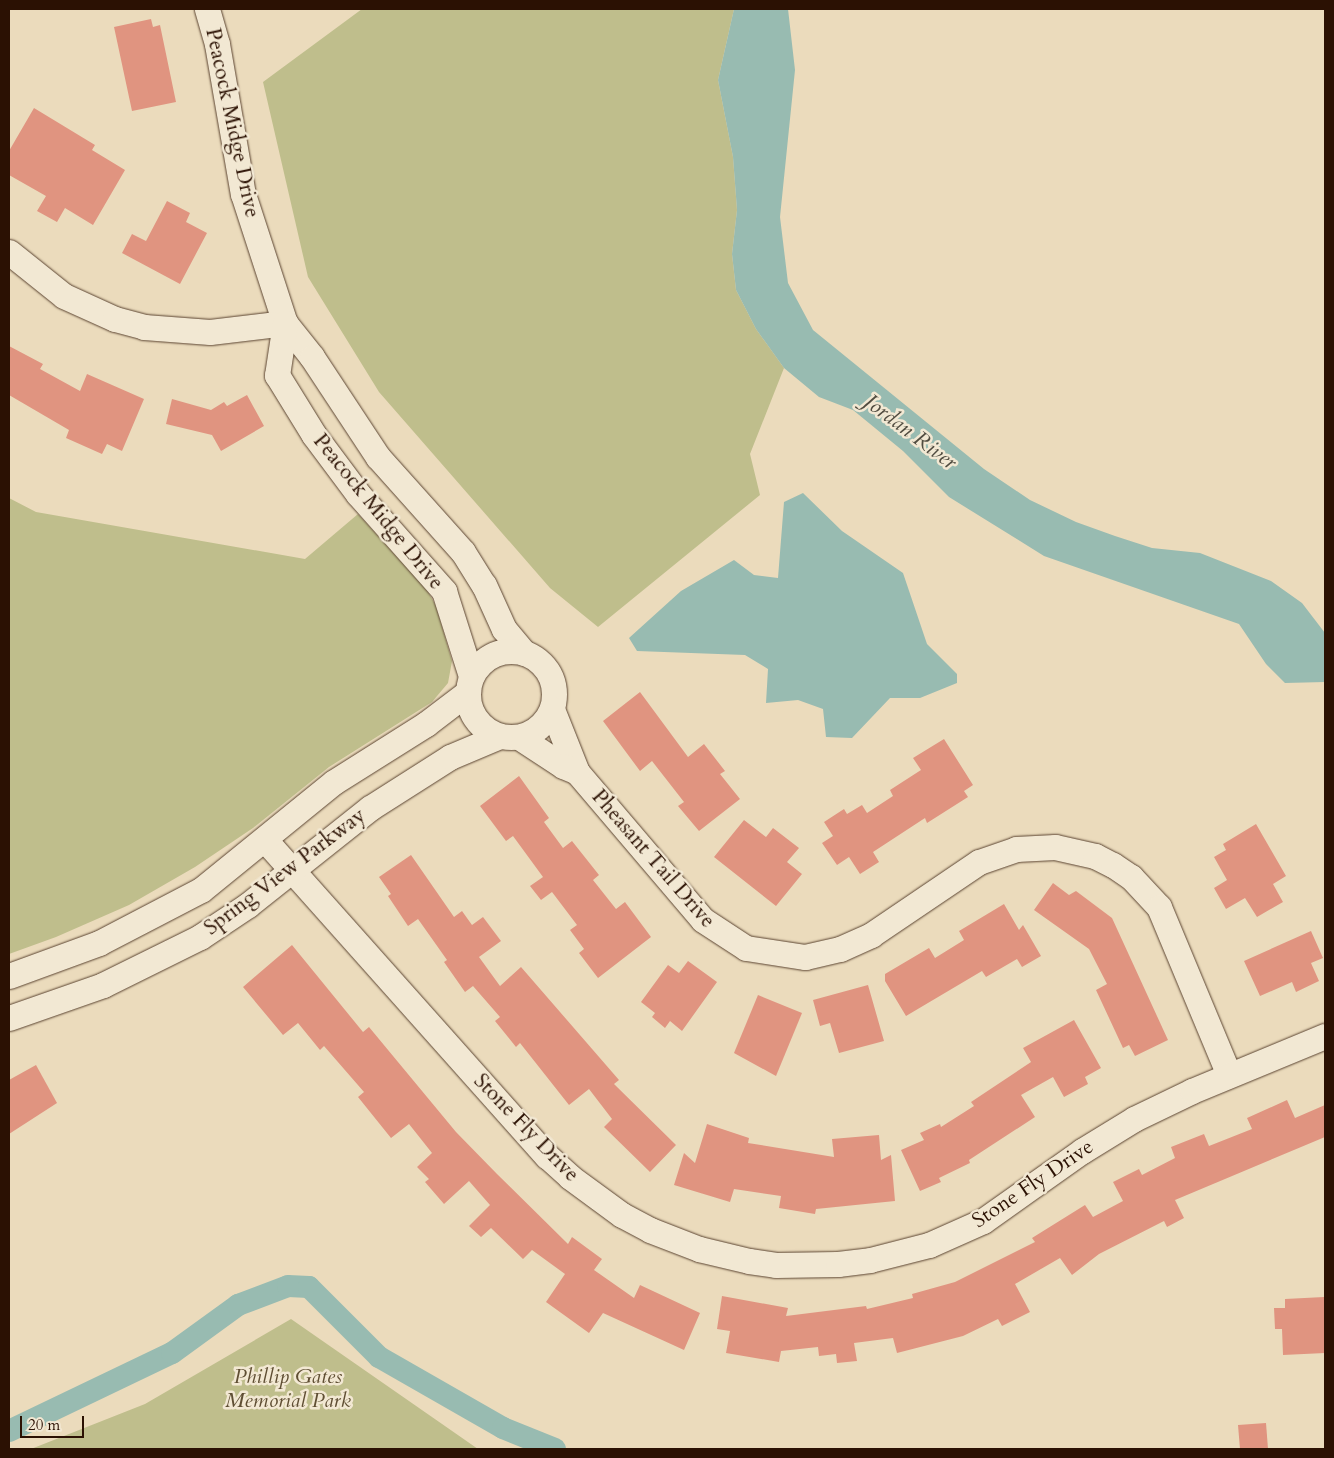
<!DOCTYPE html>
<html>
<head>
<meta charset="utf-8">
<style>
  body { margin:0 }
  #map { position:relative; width:1334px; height:1458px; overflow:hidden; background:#ebdbbc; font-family:Cardo,serif }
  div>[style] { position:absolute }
  .green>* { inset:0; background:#bfbe8c }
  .water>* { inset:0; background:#98bbb1 }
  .canal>* { height:22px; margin:-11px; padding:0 11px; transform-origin:11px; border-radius:11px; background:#98bbb1 }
  .building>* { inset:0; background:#e09480 }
  .roads { filter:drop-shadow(0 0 1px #5b4431) drop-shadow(0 0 1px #5b4431) }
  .minor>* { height:25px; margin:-12.5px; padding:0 12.5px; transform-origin:12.5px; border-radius:12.5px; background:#f2e8d3 }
  .minor>.ring { margin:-12.5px; padding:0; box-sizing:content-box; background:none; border:25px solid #f2e8d3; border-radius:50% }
  span { translate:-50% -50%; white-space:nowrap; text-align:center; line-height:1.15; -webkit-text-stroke:5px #f2e8d3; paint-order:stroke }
  .street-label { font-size:21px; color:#2b1103 }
  .park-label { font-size:21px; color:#5f4e33; font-style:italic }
  .water-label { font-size:22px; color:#514c40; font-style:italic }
  .frame { position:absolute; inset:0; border:10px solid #2b1103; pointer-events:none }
  .scale { position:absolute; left:20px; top:1416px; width:64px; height:22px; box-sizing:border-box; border:2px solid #2b1103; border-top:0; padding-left:6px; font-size:15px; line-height:18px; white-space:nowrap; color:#2b1103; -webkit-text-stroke:4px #f2e8d3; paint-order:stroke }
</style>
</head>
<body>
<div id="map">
  <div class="green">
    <div style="clip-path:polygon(362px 9px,734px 9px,718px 80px,733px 157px,737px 210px,732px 254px,736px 290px,756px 329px,784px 368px,750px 454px,760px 495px,598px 627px,550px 588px,379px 392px,308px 277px,263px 82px)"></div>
    <div style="clip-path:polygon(9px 498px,36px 512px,305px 559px,358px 514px,427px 590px,436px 606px,452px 661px,448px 683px,432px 702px,329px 767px,253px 828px,195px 867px,129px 905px,56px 937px,9px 954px)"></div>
    <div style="clip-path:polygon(291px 1319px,478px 1449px,31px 1449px,145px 1404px)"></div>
  </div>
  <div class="water">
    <div style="clip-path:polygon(734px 9px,788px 9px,795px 70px,780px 217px,788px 283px,813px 330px,984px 469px,1030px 500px,1076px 522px,1115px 536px,1152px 548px,1200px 553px,1271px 581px,1302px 603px,1325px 633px,1325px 682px,1285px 683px,1266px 664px,1239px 624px,1044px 556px,949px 497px,903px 451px,853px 410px,819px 397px,784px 368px,756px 329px,736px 290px,732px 254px,737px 210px,733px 157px,718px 80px)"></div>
    <div style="clip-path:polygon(803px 493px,842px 531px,903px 573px,927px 644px,957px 674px,957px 683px,920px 698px,890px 698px,852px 738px,826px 737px,823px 709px,798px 700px,766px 703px,768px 669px,745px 655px,637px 651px,629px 638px,681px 591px,734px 560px,754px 575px,778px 578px,784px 502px)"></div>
  </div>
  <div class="canal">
    <div style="left:9px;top:1431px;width:181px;rotate:-25.6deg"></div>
    <div style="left:172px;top:1353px;width:82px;rotate:-36deg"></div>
    <div style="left:238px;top:1305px;width:53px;rotate:-20.8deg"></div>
    <div style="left:288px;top:1286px;width:21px;rotate:3deg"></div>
    <div style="left:309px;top:1287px;width:99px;rotate:45deg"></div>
    <div style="left:379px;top:1357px;width:143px;rotate:29.8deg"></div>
    <div style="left:503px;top:1428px;width:56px;rotate:22deg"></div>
  </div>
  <div class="building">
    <div style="clip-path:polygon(151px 19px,153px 27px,160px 25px,176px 102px,132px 111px,114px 27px)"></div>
    <div style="clip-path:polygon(34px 108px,95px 145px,92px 150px,125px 170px,93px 225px,65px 208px,57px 222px,37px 211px,46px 196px,9px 175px,9px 151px)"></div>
    <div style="clip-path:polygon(167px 201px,190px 213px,186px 222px,207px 233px,180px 284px,122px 253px,132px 234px,146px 241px)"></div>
    <div style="clip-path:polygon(9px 346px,43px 364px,40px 369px,80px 391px,87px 374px,144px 399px,122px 451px,107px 444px,102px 454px,66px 438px,69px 430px,9px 395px)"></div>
    <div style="clip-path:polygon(247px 395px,264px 426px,221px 451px,212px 435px,166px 424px,172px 399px,211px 410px,224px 402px,227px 406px)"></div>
    <div style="clip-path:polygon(640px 692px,688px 757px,704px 744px,725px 771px,720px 774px,740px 799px,699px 831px,678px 806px,684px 802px,652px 761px,640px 771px,603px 721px)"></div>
    <div style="clip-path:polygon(944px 739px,973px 785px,964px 791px,968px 797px,927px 823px,925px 818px,873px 852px,879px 862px,860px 874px,849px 857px,837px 865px,822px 843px,833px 836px,824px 822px,844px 809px,847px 814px,862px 805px,867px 813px,893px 796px,890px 790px,921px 770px,913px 758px)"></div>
    <div style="clip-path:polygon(519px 776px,549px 818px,544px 822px,563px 848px,572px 841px,599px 875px,593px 880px,616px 909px,625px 902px,651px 937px,598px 978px,579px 953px,584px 949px,570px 930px,577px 925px,552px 892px,541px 900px,530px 886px,543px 877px,513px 836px,506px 841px,480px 806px)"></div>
    <div style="clip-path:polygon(744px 820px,766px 837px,773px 828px,799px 848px,787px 862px,802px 874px,776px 906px,714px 857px)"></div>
    <div style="clip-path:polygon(1256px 824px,1286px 876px,1273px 884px,1283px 902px,1257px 917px,1245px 898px,1226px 909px,1214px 888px,1227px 880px,1214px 857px,1226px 850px,1223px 844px)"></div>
    <div style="clip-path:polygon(411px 855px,454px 917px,462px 911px,472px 925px,483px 917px,501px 941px,479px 957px,500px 986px,521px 967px,619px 1080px,614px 1084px,676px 1145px,650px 1172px,604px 1127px,612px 1119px,589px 1089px,569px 1105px,520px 1043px,516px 1047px,495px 1021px,500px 1017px,473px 986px,465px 992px,444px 962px,447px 960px,418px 919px,408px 926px,388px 896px,391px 894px,379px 877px)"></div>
    <div style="clip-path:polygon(1053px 883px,1069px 895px,1076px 891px,1112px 918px,1168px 1040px,1135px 1056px,1129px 1045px,1123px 1048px,1096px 990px,1107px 984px,1089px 949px,1034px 910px)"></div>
    <div style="clip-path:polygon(1004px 904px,1019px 930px,1023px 925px,1041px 956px,1022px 967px,1017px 959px,986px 977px,982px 971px,906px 1016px,885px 981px,885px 974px,929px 948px,935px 958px,964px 940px,959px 931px)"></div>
    <div style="clip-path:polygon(1311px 931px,1323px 958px,1311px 963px,1319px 981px,1296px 992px,1292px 982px,1260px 996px,1244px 961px)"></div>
    <div style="clip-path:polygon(292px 945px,363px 1032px,369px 1027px,456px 1132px,497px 1174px,568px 1244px,572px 1237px,602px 1259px,594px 1270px,634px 1298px,640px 1285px,700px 1313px,684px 1350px,603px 1313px,589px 1333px,546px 1302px,565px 1274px,532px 1250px,523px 1259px,491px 1228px,481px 1237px,469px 1226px,490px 1205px,469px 1181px,444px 1204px,425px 1182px,429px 1179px,417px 1167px,432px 1153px,409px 1124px,391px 1138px,358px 1097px,364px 1092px,324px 1046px,320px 1050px,298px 1023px,283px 1035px,243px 987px)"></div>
    <div style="clip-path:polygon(688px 961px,717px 982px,682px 1031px,670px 1021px,665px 1028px,652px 1017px,655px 1013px,641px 1002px,668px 965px,679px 973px)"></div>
    <div style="clip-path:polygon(868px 985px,884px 1041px,839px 1053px,830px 1023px,820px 1026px,813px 1000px)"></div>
    <div style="clip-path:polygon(758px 995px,802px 1013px,776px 1076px,734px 1053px)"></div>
    <div style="clip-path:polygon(1074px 1020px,1101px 1068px,1085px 1077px,1088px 1084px,1064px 1097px,1053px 1077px,1021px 1095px,1035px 1117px,969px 1160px,970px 1163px,939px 1178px,941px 1182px,920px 1191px,901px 1150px,924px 1140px,920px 1133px,940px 1124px,941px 1127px,974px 1106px,971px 1102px,1031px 1062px,1023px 1048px)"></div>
    <div style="clip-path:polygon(36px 1065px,57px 1103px,9px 1134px,9px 1080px)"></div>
    <div style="clip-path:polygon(1287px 1100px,1295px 1118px,1325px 1105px,1325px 1137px,1175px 1200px,1184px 1218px,1167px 1227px,1164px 1221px,1099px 1254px,1072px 1275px,1060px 1258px,1015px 1284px,1030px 1312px,1002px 1326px,998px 1319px,963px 1336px,897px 1353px,893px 1338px,854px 1343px,857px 1361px,837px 1363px,836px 1354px,819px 1356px,818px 1347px,781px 1351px,779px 1362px,726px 1353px,730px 1331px,717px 1329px,722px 1296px,788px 1308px,786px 1316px,866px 1306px,867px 1309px,913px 1298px,912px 1294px,955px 1282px,1035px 1242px,1032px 1238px,1085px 1205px,1093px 1217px,1123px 1201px,1113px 1182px,1139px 1169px,1142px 1175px,1175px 1158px,1171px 1147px,1204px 1134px,1209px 1146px,1252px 1129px,1247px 1118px)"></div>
    <div style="clip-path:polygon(707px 1124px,749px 1138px,748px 1143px,834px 1157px,832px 1139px,879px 1135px,881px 1160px,891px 1155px,895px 1201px,816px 1209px,815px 1214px,779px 1208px,781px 1196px,734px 1189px,730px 1202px,674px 1185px,684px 1153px,695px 1163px)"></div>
    <div style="clip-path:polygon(1324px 1297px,1325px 1353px,1283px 1355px,1282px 1329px,1275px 1329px,1274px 1308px,1285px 1308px,1285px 1299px)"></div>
    <div style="clip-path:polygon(1266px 1423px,1268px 1449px,1240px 1449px,1238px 1425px)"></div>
  </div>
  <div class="roads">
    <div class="minor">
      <div style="left:207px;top:9px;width:36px;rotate:74deg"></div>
      <div style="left:217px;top:44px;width:152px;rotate:80.2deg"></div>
      <div style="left:243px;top:194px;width:136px;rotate:72deg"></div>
      <div style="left:285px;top:323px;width:43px;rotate:51.5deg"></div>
      <div style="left:312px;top:357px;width:120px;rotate:56.6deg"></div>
      <div style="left:378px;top:457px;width:127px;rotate:48.2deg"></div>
      <div style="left:463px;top:552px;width:39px;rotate:58deg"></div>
      <div style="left:484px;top:585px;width:48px;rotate:65.6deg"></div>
      <div style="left:504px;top:629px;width:31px;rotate:50deg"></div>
      <div style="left:9px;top:252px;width:70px;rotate:38.7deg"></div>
      <div style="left:64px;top:296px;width:56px;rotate:24.3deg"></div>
      <div style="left:115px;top:319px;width:30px;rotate:15deg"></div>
      <div style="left:144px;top:327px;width:66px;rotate:4.3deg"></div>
      <div style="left:210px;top:332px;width:76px;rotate:-6.8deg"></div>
      <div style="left:285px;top:323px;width:53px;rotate:98.7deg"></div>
      <div style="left:277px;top:375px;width:70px;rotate:58.3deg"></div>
      <div style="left:314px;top:435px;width:74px;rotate:53.3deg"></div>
      <div style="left:358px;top:494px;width:130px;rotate:48.4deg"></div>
      <div style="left:444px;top:591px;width:89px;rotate:72.4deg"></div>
      <div class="ring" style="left:468px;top:651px;width:61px;height:61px"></div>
      <div style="left:552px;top:709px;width:68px;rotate:68.4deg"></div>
      <div style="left:577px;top:772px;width:194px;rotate:49.6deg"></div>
      <div style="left:703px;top:920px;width:51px;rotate:33.1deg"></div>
      <div style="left:746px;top:948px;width:60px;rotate:8.7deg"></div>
      <div style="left:805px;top:957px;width:36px;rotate:-13deg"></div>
      <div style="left:840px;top:949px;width:34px;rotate:-24deg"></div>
      <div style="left:871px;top:935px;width:130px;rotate:-34.1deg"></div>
      <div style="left:979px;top:862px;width:39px;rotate:-19deg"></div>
      <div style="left:1016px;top:849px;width:39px;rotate:-3deg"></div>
      <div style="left:1055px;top:847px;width:41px;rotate:12.7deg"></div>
      <div style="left:1095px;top:856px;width:20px;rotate:27deg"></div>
      <div style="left:1113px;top:865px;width:22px;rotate:34deg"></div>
      <div style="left:1131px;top:877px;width:41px;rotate:47deg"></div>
      <div style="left:1159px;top:907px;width:182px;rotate:67.4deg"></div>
      <div style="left:519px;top:737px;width:53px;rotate:33.4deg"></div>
      <div style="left:563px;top:766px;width:15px;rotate:23deg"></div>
      <div style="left:265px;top:840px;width:424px;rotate:48.3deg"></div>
      <div style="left:547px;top:1156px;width:31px;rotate:42deg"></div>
      <div style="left:570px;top:1177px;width:64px;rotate:36.2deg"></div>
      <div style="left:622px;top:1215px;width:32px;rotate:28deg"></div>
      <div style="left:650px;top:1230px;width:53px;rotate:21.2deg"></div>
      <div style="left:699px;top:1249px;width:51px;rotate:13.5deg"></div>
      <div style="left:749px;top:1261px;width:27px;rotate:8deg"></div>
      <div style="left:776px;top:1265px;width:62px;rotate:-0.9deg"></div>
      <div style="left:838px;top:1264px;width:32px;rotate:-7deg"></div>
      <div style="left:870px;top:1260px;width:61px;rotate:-14.3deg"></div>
      <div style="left:929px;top:1245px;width:59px;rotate:-24deg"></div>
      <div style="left:983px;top:1221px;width:121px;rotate:-35.3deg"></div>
      <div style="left:1082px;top:1151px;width:61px;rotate:-31.6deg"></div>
      <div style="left:1134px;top:1119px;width:64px;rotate:-25.8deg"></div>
      <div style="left:1192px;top:1091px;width:144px;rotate:-22.5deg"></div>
      <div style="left:9px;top:976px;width:96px;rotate:-20.1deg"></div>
      <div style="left:99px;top:943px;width:115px;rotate:-27.5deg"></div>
      <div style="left:201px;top:890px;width:171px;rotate:-39.1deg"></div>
      <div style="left:334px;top:782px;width:109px;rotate:-32.2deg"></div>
      <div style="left:426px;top:724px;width:53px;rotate:-37.3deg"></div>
      <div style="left:9px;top:1018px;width:100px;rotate:-19.3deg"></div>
      <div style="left:103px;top:985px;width:108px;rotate:-26.3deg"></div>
      <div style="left:200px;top:937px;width:58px;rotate:-33.7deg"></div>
      <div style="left:248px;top:905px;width:156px;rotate:-38.5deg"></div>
      <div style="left:370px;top:808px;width:95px;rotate:-32.5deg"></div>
      <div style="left:450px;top:757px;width:54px;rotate:-22.8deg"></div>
    </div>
  </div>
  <div class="street-label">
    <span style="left:232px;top:123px;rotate:78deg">Peacock Midge Drive</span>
    <span style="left:378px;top:512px;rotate:51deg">Peacock Midge Drive</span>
    <span style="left:653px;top:859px;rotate:49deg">Pheasant Tail Drive</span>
    <span style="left:285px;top:872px;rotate:-37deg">Spring View Parkway</span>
    <span style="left:526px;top:1128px;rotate:46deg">Stone Fly Drive</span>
    <span style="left:1033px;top:1184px;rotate:-34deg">Stone Fly Drive</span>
  </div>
  <div class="park-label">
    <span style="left:288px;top:1389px">Phillip Gates<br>Memorial Park</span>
  </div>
  <div class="water-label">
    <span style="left:910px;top:432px;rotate:37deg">Jordan River</span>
  </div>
  <div class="frame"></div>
  <div class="scale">20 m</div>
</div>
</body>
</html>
